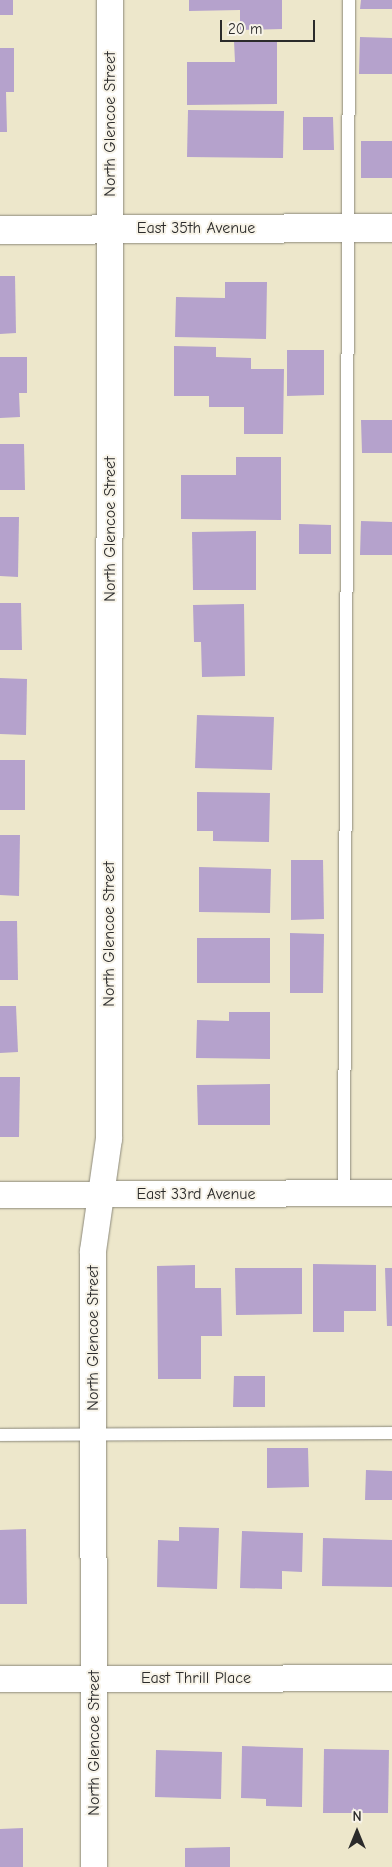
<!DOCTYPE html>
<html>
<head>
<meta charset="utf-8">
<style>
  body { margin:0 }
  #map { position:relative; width:392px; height:1867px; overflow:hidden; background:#ede7cb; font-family:"Comic Neue",sans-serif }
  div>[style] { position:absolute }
  .building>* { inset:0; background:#b5a2cc }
  .roads { filter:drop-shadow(0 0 1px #8c897b) drop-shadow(0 0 1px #8c897b) }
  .service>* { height:12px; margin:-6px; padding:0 6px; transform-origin:6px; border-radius:6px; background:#fff }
  .minor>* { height:26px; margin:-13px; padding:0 13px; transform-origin:13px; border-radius:13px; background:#fff }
  .tertiary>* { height:28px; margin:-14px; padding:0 14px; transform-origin:14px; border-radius:14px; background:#fff }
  span { translate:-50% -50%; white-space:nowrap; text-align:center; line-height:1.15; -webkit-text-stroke:4px #f7f3e8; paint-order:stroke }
  .street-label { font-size:16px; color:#2b2b2b }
  .north { position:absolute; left:332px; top:1807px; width:50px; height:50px; -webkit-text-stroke:4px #f7f3e8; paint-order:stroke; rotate:0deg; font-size:14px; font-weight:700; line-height:20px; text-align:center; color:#2b2b2b }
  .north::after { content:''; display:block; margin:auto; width:18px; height:22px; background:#2b2b2b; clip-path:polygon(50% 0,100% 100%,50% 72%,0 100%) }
  .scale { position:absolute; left:220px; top:20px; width:95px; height:22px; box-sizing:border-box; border:2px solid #2b2b2b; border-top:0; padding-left:6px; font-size:15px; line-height:18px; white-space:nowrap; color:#2b2b2b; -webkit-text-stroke:4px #f7f3e8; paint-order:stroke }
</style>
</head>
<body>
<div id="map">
  <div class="building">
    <div style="clip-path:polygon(0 0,13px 0,13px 15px,0 15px)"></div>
    <div style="clip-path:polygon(189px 0,282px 0,282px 29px,240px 30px,240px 10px,189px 11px)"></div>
    <div style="clip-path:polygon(361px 0,392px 0,392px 9px,360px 9px)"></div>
    <div style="clip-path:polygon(360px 37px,392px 38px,392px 74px,359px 74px)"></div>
    <div style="clip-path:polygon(234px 41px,277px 41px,277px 104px,187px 105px,187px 62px,235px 62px)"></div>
    <div style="clip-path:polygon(0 48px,14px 48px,14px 92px,6px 92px,7px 132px,0 132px)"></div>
    <div style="clip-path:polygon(188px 110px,284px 111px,283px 158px,187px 157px)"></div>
    <div style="clip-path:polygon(303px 117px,333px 117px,334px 150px,303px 150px)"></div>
    <div style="clip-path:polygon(361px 141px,392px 141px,392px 178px,361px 178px)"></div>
    <div style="clip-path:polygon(0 276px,15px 276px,16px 333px,0 334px)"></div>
    <div style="clip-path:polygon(225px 282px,267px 282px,266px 339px,175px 337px,176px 297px,225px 298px)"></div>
    <div style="clip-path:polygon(174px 346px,216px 347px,216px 357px,251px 358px,251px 369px,284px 369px,283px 434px,244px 434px,244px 407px,209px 407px,209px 396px,174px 396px)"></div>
    <div style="clip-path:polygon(287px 350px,324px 350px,324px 395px,287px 396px)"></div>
    <div style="clip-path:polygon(0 357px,27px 357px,27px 393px,19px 393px,20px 417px,0 418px)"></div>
    <div style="clip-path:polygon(361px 420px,392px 420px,392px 453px,362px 453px)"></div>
    <div style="clip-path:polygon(0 444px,24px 444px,25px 490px,0 490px)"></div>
    <div style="clip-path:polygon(236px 457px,281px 457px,281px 520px,181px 519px,181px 475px,236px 475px)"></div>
    <div style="clip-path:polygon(0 517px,19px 517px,18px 577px,0 576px)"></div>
    <div style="clip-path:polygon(361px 521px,392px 522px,392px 555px,360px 555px)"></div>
    <div style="clip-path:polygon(299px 524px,331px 525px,331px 554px,299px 554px)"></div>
    <div style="clip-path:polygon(256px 531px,256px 590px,193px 590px,192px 532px)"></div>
    <div style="clip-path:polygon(0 603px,21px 603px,22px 650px,0 650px)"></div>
    <div style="clip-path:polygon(244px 604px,245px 676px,202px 677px,201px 642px,194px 642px,193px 605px)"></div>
    <div style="clip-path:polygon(0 678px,27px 679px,26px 735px,0 734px)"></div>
    <div style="clip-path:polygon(197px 715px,274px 717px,272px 770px,195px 768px)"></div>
    <div style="clip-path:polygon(0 760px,25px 760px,25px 810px,0 810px)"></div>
    <div style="clip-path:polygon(197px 792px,270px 793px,269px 842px,213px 841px,213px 831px,197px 831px)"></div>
    <div style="clip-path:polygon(0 835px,20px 835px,19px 896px,0 895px)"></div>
    <div style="clip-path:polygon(291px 860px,323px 860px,324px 919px,291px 920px)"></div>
    <div style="clip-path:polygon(199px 867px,271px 869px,270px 913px,199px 912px)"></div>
    <div style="clip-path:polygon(0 921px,17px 921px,18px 980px,0 980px)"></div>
    <div style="clip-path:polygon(290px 933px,324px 934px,323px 993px,290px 993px)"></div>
    <div style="clip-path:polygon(197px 938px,270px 938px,270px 983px,197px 983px)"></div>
    <div style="clip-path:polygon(0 1006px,16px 1006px,18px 1052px,0 1053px)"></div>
    <div style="clip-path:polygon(229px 1012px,270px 1012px,270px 1059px,196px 1058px,197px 1020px,229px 1021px)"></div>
    <div style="clip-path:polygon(0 1077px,20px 1077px,19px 1137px,0 1137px)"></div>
    <div style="clip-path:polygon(270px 1084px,270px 1125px,198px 1125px,197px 1085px)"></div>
    <div style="clip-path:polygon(313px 1264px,376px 1265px,376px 1311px,344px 1311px,344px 1332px,313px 1332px)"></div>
    <div style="clip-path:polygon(195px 1265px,195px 1288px,221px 1288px,222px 1336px,201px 1336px,201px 1379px,158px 1379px,157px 1266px)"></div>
    <div style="clip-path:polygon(235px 1268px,302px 1268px,302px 1314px,236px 1315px)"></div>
    <div style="clip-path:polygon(385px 1268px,392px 1268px,392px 1326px,387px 1326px)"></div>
    <div style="clip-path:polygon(234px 1376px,265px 1376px,265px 1407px,233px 1407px)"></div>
    <div style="clip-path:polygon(267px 1448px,308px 1448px,309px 1487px,267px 1488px)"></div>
    <div style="clip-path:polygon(366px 1470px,392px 1471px,392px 1500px,365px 1500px)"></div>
    <div style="clip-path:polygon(179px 1527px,219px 1528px,217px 1589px,157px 1587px,158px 1540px,179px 1541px)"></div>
    <div style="clip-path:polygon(26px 1529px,27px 1604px,0 1604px,0 1530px)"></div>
    <div style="clip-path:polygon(242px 1531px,303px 1533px,302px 1572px,282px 1571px,282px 1589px,240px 1588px)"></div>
    <div style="clip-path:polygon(323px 1538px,392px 1540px,392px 1587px,322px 1586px)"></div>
    <div style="clip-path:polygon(242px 1746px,303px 1748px,302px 1807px,266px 1806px,266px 1799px,241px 1798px)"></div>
    <div style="clip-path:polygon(324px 1749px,389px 1750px,388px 1813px,323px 1813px)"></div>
    <div style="clip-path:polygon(156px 1750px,222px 1752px,221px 1799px,155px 1797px)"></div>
    <div style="clip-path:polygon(23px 1828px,23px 1867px,0 1867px,0 1829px)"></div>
    <div style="clip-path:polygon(230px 1847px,230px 1867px,185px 1867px,185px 1848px)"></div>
  </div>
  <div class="roads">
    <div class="service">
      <div style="left:344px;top:1193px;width:1193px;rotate:-89.76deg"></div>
      <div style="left:0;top:1435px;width:392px;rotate:-0.3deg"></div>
    </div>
    <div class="minor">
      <div style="left:0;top:1195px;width:392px;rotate:-0.3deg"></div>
      <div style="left:0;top:1679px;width:392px;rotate:-0.1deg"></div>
      <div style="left:94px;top:1867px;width:616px;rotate:-90.09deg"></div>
      <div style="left:93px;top:1251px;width:113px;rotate:-81.9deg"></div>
      <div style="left:109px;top:1139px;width:1139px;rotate:-89.95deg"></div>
    </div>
    <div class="tertiary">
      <div style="left:0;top:230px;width:392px;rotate:-0.3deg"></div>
    </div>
  </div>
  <div class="street-label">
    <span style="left:110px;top:124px;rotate:-90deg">North Glencoe Street</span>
    <span style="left:196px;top:228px">East 35th Avenue</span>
    <span style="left:110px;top:529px;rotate:-90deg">North Glencoe Street</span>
    <span style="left:109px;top:934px;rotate:-90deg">North Glencoe Street</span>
    <span style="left:196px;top:1194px">East 33rd Avenue</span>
    <span style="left:93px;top:1338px;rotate:-90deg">North Glencoe Street</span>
    <span style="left:196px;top:1678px">East Thrill Place</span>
    <span style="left:94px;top:1743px;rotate:-90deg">North Glencoe Street</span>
  </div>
  <div class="north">N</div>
  <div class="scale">20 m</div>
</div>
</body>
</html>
